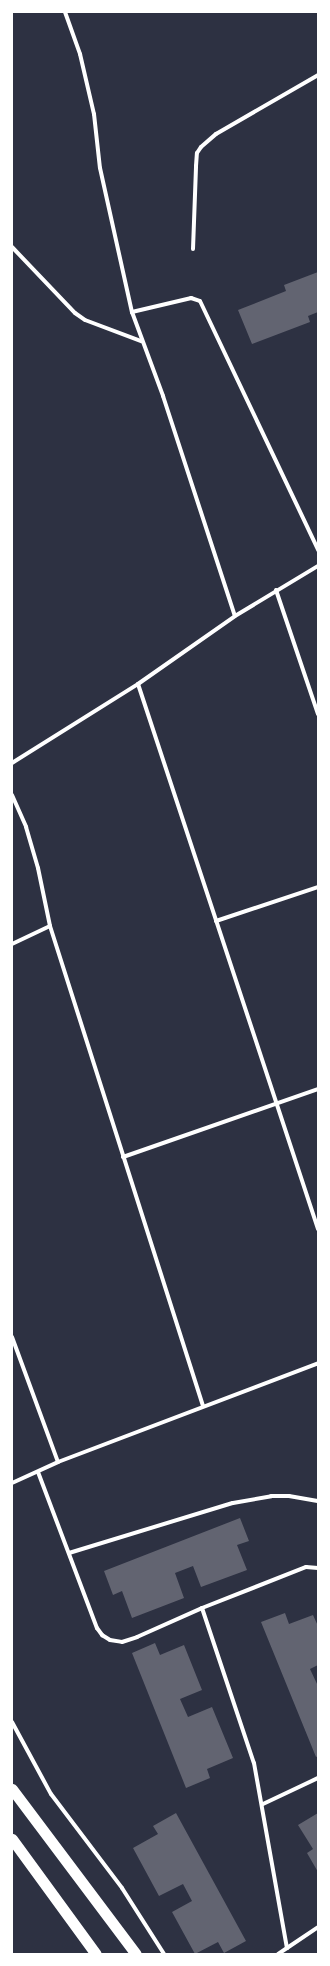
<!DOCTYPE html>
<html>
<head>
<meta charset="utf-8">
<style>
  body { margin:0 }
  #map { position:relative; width:330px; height:1966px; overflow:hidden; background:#2d3142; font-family:"Noto Sans",sans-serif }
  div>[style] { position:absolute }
  .building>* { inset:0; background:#626471 }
  .minor>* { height:4px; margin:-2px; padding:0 2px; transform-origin:2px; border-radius:2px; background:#fff }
  .trunk>* { height:11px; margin:-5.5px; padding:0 5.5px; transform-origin:5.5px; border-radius:5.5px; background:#fff }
  span { translate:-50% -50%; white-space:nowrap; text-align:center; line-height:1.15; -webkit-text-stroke:3px #fff; paint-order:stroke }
  .frame { position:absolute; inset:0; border:13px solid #fff; pointer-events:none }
</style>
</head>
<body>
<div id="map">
  <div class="building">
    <div style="clip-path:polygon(318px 272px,318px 312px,308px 316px,310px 322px,252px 344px,238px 310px,286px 291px,284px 285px)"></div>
    <div style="clip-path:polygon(240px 1518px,249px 1541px,237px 1545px,247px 1570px,201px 1587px,193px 1566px,175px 1573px,184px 1598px,132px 1618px,122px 1591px,113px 1595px,104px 1571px)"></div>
    <div style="clip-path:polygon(285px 1613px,289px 1624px,313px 1615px,318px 1626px,318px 1665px,310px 1669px,318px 1686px,318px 1756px,316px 1757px,261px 1622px)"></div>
    <div style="clip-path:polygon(155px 1643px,160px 1655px,184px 1645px,202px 1690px,180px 1699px,188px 1717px,212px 1707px,233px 1758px,207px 1769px,210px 1778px,186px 1788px,132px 1653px)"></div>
    <div style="clip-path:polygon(176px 1813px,246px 1941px,224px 1953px,218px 1942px,195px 1954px,172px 1912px,192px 1901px,183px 1884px,159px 1896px,133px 1848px,158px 1834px,153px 1826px)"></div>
    <div style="clip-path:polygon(318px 1813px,318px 1872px,307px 1853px,313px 1849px,298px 1825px)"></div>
  </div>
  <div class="minor">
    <div style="left:65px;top:12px;width:45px;rotate:70.3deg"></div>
    <div style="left:80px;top:54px;width:62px;rotate:76.9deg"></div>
    <div style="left:94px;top:114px;width:54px;rotate:83.7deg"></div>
    <div style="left:100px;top:168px;width:148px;rotate:77.5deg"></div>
    <div style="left:132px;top:312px;width:90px;rotate:69.7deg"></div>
    <div style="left:163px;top:396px;width:231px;rotate:71.9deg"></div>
    <div style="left:12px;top:247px;width:91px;rotate:46.3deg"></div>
    <div style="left:75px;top:313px;width:12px;rotate:35deg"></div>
    <div style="left:85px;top:320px;width:60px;rotate:20.6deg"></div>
    <div style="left:193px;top:249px;width:83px;rotate:-87.9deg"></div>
    <div style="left:196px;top:166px;width:13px;rotate:-86deg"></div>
    <div style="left:197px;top:153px;width:7px;rotate:-56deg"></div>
    <div style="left:201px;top:147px;width:20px;rotate:-41deg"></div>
    <div style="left:216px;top:134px;width:118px;rotate:-30deg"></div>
    <div style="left:132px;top:312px;width:61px;rotate:-13.3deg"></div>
    <div style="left:191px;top:298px;width:9px;rotate:18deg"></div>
    <div style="left:200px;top:301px;width:276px;rotate:64.6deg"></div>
    <div style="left:276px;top:590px;width:131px;rotate:71.3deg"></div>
    <div style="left:138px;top:684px;width:574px;rotate:71.72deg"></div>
    <div style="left:12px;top:763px;width:149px;rotate:-32.1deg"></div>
    <div style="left:138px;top:684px;width:118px;rotate:-35deg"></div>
    <div style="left:235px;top:616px;width:97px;rotate:-31.1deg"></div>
    <div style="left:12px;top:795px;width:35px;rotate:66deg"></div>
    <div style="left:26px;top:827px;width:43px;rotate:73.7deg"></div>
    <div style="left:38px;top:868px;width:59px;rotate:78.3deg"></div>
    <div style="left:216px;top:921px;width:108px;rotate:-18.4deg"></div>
    <div style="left:12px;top:944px;width:42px;rotate:-25.3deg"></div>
    <div style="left:50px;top:926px;width:504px;rotate:72.32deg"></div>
    <div style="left:123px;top:1157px;width:207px;rotate:-19.2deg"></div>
    <div style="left:12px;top:1337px;width:133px;rotate:69.8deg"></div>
    <div style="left:38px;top:1472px;width:167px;rotate:69.3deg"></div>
    <div style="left:97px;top:1628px;width:9px;rotate:54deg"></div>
    <div style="left:102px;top:1635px;width:9px;rotate:32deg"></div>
    <div style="left:110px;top:1640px;width:12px;rotate:9deg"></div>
    <div style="left:122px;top:1642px;width:16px;rotate:-18deg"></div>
    <div style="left:137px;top:1637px;width:71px;rotate:-24deg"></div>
    <div style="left:202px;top:1608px;width:112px;rotate:-21.5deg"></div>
    <div style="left:306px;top:1567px;width:12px;rotate:5deg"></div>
    <div style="left:12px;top:1483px;width:51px;rotate:-24.5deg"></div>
    <div style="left:58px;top:1462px;width:278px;rotate:-20.8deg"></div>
    <div style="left:69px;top:1553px;width:171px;rotate:-17deg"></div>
    <div style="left:233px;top:1503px;width:39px;rotate:-10deg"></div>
    <div style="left:271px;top:1496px;width:18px"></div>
    <div style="left:289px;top:1496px;width:29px;rotate:10deg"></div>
    <div style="left:202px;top:1608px;width:163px;rotate:71.5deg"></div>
    <div style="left:254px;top:1763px;width:188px;rotate:79.9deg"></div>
    <div style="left:287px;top:1948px;width:11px;rotate:146deg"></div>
    <div style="left:12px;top:1722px;width:82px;rotate:61.6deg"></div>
    <div style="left:51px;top:1794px;width:118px;rotate:52.9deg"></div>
    <div style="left:122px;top:1888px;width:78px;rotate:57.5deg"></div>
    <div style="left:263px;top:1804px;width:61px;rotate:-25.3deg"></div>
    <div style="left:287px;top:1948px;width:37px;rotate:-34deg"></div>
  </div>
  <div class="trunk">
    <div style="left:12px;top:1789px;width:206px;rotate:53.1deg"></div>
    <div style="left:12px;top:1839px;width:142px;rotate:53.9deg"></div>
  </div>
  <div class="frame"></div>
</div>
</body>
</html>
